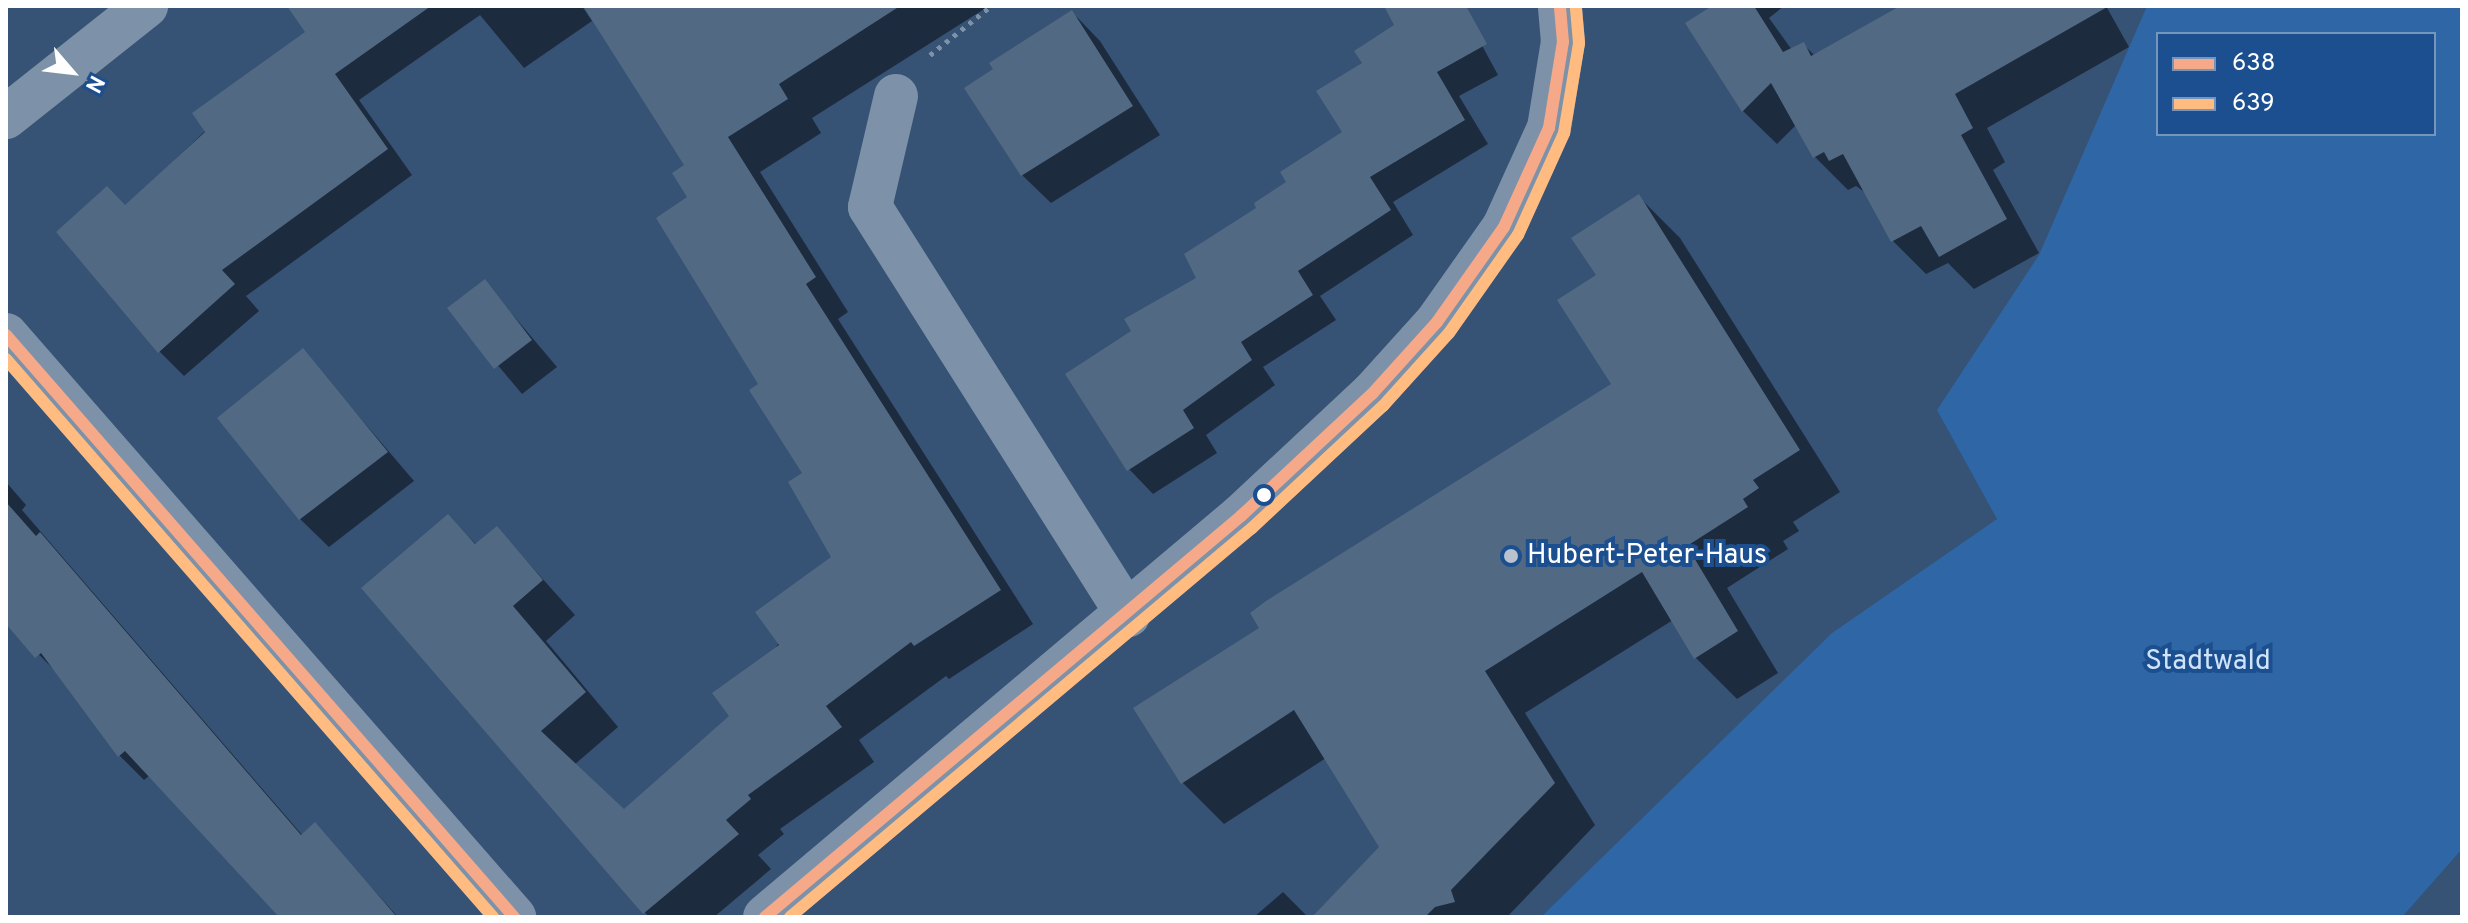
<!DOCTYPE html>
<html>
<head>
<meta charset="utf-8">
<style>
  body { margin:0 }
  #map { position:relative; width:2468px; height:923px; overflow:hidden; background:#365274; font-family:Overpass,sans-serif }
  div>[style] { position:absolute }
  .green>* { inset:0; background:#2f66a5 }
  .shadow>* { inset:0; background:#0007 }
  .building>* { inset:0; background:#526984 }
  .path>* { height:5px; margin-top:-2.5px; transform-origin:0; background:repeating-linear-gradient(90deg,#7d92a8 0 4px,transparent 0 10px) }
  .minor>* { height:44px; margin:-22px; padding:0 22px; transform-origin:22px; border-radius:22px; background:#7d92a8 }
  .bus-1>* { height:12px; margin:-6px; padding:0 6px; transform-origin:6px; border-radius:6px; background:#f5a989 }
  .bus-2>* { height:12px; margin:-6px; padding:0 6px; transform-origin:6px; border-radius:6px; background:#ffbb80 }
  .dots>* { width:22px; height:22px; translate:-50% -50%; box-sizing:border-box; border:4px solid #1b4f8f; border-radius:50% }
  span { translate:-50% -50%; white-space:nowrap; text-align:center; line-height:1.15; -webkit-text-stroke:8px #1b4f8f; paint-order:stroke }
  .poi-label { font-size:28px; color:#fff }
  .left { translate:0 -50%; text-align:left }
  .park-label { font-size:28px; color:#cfe3fa }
  .frame { position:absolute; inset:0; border:8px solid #fff; pointer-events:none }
  .legend { position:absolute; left:2156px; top:32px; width:280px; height:104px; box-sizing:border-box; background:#1b4f8f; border:2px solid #7695bc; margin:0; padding:10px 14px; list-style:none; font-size:24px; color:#fff }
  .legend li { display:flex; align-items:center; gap:16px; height:40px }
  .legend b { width:40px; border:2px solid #7695bc }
  .north { position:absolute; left:32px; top:32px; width:80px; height:80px; -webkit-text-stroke:6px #1b4f8f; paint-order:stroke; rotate:118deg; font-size:22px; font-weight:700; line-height:32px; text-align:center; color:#fff }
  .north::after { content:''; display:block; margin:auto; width:28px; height:36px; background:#fff; clip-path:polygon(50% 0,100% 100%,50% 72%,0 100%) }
</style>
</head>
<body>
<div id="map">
  <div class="green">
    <div style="clip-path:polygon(evenodd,2147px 6px,2462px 6px,2462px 849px,2402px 917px,1541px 917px,1832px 633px,1997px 519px,1937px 410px,2039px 255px,2147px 6px,2158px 34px,2434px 34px,2434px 134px,2158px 134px,2158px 34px)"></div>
  </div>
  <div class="shadow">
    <div style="clip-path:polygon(292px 6px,582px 6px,592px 21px,524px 68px,480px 15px,359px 100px,412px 175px,246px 296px,259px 311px,184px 376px,159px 351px,126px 207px,308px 32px)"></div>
    <div style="clip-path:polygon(691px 6px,989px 6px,812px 118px,821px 133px,760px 172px,848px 312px,838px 319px,1033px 624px,949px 679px,946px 676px,859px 740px,874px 762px,780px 829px,784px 834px,758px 855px,771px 869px,714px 917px,649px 917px,364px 588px,448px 517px,477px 545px,497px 528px,575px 615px,546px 641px,618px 727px,574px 765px,624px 811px,732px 717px,833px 557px,805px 473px,761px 384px,690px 198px)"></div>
    <div style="clip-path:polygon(1385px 6px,1452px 6px,1472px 27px,1498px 75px,1459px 96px,1488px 144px,1393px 202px,1413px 235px,1320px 296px,1336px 320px,1263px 367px,1275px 385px,1206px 435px,1217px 453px,1153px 494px,1129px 469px,1134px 331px,1198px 279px,1259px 208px,1344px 133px,1364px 64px,1396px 26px)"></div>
    <div style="clip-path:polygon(1707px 6px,1784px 6px,1769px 18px,1792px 50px,1803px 44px,1815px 56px,1905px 6px,2106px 6px,2129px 47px,1987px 128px,2005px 162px,1993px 170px,2039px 253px,1974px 289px,1948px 263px,1926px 274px,1893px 241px,1866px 193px,1856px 186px,1848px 190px,1815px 157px,1796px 125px,1777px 144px,1743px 111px,1688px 24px,1710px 9px)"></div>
    <div style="clip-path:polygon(1072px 12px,1100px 41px,1160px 135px,1051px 203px,1022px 175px)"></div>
    <div style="clip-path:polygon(1639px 197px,1680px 238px,1840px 492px,1793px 522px,1799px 531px,1783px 541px,1788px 549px,1727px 588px,1778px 673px,1737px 699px,1695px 657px,1673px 620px,1525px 713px,1595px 825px,1507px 917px,1315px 917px,1382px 847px,1326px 758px,1224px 824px,1182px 782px,1262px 628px,1613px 385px,1599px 276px)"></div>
    <div style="clip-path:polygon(485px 282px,557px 367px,522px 394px,450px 308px)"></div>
    <div style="clip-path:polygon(303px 351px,414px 481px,329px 547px,300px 519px)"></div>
    <div style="clip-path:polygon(6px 482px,26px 505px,22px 510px,303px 836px,315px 825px,398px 917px,280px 917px,150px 775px,144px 780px,120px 756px,64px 680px,6px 621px)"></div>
    <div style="clip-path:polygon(1283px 892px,1308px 917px,1254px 917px)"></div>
  </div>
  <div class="building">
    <div style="clip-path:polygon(287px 6px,431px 6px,335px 74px,388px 149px,222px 270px,235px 284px,158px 353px,56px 232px,107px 186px,125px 205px,205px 132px,192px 113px,305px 32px)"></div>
    <div style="clip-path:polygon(583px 6px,900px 6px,779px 84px,788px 99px,728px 137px,816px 277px,806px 284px,1001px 590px,914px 646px,911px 642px,826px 706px,842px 727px,748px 795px,751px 799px,726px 820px,739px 834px,643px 914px,361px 588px,448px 514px,475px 544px,497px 526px,543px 580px,513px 606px,586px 692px,541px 731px,624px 809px,729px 716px,712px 693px,779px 645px,755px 612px,831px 557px,788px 482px,802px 473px,749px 390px,758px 384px,656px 218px,687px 197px,672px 173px,684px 165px)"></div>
    <div style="clip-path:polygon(1384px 6px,1466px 6px,1487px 44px,1437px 72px,1465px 120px,1370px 177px,1391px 210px,1298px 271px,1313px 295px,1241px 342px,1252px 360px,1183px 410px,1194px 428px,1127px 471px,1065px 374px,1131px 331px,1124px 319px,1196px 278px,1184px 254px,1256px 208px,1254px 203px,1286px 182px,1280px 172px,1342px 132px,1316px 91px,1362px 63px,1354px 51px,1394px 25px)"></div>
    <div style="clip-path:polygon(1712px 6px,1754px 6px,1783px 52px,1804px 42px,1811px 56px,1900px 6px,2109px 6px,1955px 94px,1973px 128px,1961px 135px,2007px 219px,1939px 257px,1921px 226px,1891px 242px,1843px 154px,1829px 161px,1824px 152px,1813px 158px,1771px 83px,1742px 112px,1685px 23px)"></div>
    <div style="clip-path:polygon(1072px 10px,1133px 106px,1021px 176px,964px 88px,993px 69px,989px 63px)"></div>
    <div style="clip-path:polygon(1639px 194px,1800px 450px,1753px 480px,1759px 488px,1743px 499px,1748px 507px,1687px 546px,1738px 631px,1694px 659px,1642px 572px,1485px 671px,1555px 783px,1451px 890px,1455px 902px,1435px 907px,1425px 917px,1312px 917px,1379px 847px,1294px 710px,1181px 784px,1133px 708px,1259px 628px,1250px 613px,1266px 601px,1611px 384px,1557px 300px,1596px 275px,1571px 238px)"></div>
    <div style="clip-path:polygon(485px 279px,532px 340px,494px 369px,447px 308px)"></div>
    <div style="clip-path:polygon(303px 348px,388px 452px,299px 520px,217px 418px)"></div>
    <div style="clip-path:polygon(6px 502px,36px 536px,40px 532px,301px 835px,315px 822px,397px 917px,279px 917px,125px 751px,118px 757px,41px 653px,35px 658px,6px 624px)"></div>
  </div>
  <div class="path">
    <div style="left:930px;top:55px;width:78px;rotate:-38.8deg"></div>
  </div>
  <div class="minor">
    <div style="left:896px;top:96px;width:114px;rotate:103.2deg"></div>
    <div style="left:870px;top:207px;width:483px;rotate:57.7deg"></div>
    <div style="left:6px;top:117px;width:179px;rotate:-38.4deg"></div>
    <div style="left:6px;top:335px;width:773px;rotate:48.88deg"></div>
    <div style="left:765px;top:917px;width:622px;rotate:-40.11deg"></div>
    <div style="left:1241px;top:516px;width:179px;rotate:-43deg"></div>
    <div style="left:1372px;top:394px;width:97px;rotate:-47.9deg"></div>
    <div style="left:1437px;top:322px;width:116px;rotate:-54.8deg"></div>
    <div style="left:1504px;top:227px;width:109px;rotate:-65.6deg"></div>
    <div style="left:1549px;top:128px;width:87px;rotate:-80.8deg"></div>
    <div style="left:1563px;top:42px;width:36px;rotate:-95deg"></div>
  </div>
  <div class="bus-1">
    <div style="left:6px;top:335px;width:773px;rotate:48.88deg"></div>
    <div style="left:765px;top:917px;width:622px;rotate:-40.11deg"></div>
    <div style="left:1241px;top:516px;width:179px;rotate:-43deg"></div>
    <div style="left:1372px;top:394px;width:97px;rotate:-47.9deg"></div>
    <div style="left:1437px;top:322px;width:116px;rotate:-54.8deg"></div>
    <div style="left:1504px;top:227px;width:109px;rotate:-65.6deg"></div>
    <div style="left:1549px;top:128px;width:87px;rotate:-80.8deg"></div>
    <div style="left:1563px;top:42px;width:36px;rotate:-95deg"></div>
  </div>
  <div class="bus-2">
    <div style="left:6px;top:359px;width:741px;rotate:48.89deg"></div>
    <div style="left:790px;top:917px;width:604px;rotate:-40.1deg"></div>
    <div style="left:1252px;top:528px;width:179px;rotate:-43deg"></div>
    <div style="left:1383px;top:406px;width:98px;rotate:-47.9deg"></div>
    <div style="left:1449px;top:333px;width:120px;rotate:-54.9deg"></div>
    <div style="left:1518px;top:235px;width:112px;rotate:-65.7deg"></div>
    <div style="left:1564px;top:133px;width:91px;rotate:-80.5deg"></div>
    <div style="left:1579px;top:43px;width:37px;rotate:-95deg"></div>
  </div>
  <div class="dots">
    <div style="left:1264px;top:495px;background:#fff"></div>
    <div style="left:1511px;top:556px;background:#b9c2ce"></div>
  </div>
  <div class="poi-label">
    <span class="left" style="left:1527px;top:556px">Hubert-Peter-Haus</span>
  </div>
  <div class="park-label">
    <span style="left:2208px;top:662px">Stadtwald</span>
  </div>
  <div class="frame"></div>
  <ul class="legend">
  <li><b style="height:10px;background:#f5a989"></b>638</li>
  <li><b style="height:10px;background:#ffbb80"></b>639</li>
  </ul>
  <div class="north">N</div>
</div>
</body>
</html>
